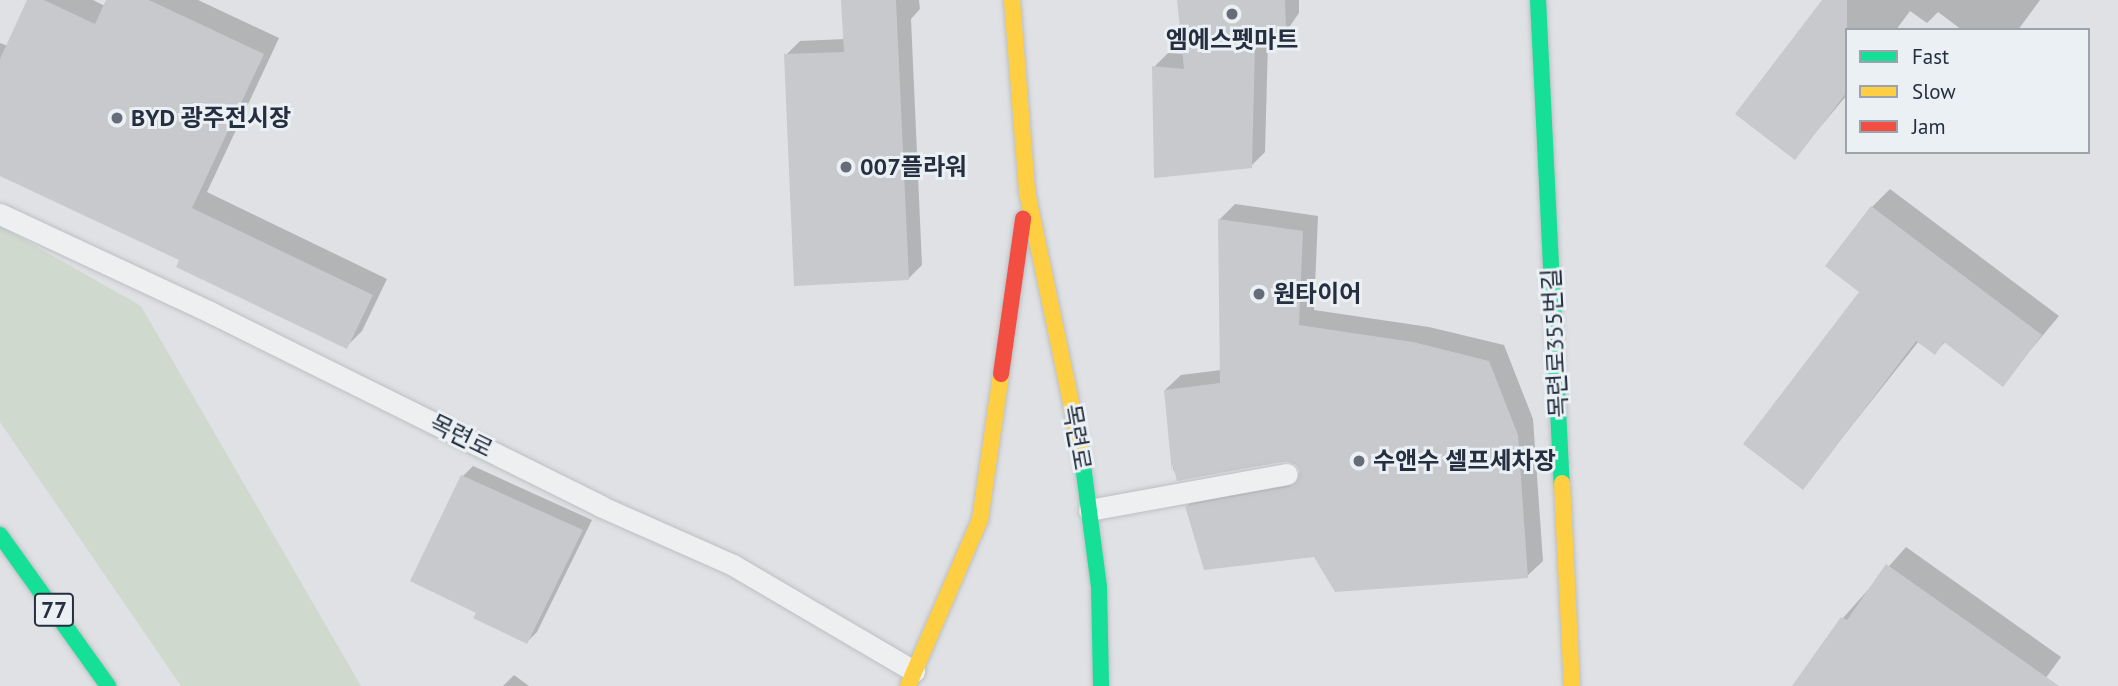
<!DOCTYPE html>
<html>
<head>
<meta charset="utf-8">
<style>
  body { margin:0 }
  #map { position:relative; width:2118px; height:686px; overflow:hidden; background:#dfe1e4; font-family:"PT Sans","Noto Sans KR",sans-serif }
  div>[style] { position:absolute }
  .green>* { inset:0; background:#cfd9ce }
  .shadow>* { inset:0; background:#0003 }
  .building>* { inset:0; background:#c7c9cc }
  .roads { filter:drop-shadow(0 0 2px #bdbfc2) drop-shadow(0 0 2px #bdbfc2) }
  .lane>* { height:21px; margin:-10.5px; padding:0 10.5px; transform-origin:10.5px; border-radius:10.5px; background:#eeeff1 }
  .fast>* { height:16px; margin:-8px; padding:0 8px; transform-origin:8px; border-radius:8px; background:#16e098 }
  .slow>* { height:16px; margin:-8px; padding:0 8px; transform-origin:8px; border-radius:8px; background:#ffcf43 }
  .jam>* { height:16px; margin:-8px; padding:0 8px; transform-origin:8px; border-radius:8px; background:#f24e42 }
  .dots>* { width:19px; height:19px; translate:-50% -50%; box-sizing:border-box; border:4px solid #ebf0f5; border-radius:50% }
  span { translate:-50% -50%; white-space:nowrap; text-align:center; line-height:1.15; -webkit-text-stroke:6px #ebf0f5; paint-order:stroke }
  .shield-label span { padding:2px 5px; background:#ebf0f5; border:2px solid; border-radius:5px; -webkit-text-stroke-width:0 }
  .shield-label { font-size:23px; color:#252f3f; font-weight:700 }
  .poi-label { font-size:24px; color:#252f3f; font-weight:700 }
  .left { translate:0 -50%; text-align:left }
  .street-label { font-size:24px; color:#252f3f }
  .legend { position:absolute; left:1845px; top:28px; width:245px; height:126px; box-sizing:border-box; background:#ebf0f5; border:2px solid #9ca3ac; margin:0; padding:9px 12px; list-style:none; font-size:21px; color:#252f3f }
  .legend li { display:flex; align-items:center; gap:14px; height:35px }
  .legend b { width:35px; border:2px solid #9ca3ac }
</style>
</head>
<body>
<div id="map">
  <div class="green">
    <div style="clip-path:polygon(0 226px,141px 306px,361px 686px,181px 686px,0 422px)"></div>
  </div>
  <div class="shadow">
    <div style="clip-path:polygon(29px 0,93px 0,105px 6px,108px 0,198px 0,279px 38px,207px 192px,387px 279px,362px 331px,346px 347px,182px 259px,0 174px,0 43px,8px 46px)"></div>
    <div style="clip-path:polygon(843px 0,919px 0,920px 9px,911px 19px,922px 265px,908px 279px,786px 55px,800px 41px,845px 39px)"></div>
    <div style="clip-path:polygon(1179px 0,1299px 0,1299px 13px,1290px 26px,1275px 41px,1268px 42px,1265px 152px,1251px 166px,1154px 67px,1168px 53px,1184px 54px)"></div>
    <div style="clip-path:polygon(1824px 0,2040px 0,2018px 30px,1962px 30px,1938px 12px,1927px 23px,1910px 11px,1896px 30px,1847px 30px,1847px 95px,1795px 157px)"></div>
    <div style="clip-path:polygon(1890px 189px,2059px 316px,2002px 384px,1946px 341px,1935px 353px,1919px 341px,1803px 487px,1861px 292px,1872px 207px)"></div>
    <div style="clip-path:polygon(1235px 204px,1318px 216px,1314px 310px,1429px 327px,1504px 345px,1533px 419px,1543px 561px,1527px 576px,1315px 555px,1187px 506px,1202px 491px,1302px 473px,1293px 460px,1179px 479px,1173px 469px,1165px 390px,1181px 375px,1221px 370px,1220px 219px)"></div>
    <div style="clip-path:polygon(473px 466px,592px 520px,537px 632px,527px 642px,478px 612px,463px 476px)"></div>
    <div style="clip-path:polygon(1906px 547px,2061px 657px,2040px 686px,1795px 686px,1843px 618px)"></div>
    <div style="clip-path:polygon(514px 675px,529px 686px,503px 686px)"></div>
  </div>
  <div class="building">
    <div style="clip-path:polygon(27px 0,44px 0,95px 24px,106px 0,149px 0,264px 54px,192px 208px,373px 295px,347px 349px,176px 267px,179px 260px,0 176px,0 59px)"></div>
    <div style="clip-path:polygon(841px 0,896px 0,909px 280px,794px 286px,784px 54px,844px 52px)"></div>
    <div style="clip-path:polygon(1177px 0,1285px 0,1286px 28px,1276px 43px,1255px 45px,1252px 168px,1154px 178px,1152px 66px,1184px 69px)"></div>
    <div style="clip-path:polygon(1822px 0,1847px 0,1847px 92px,1795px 160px,1735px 114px)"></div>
    <div style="clip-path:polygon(1871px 206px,2042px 335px,2003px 387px,1944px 342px,1935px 355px,1916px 341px,1803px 490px,1743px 444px,1859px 292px,1825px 266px)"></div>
    <div style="clip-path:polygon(1218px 219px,1303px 231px,1299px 325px,1413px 342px,1489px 361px,1518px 435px,1528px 578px,1335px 592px,1314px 557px,1204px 570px,1185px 506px,1289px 487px,1300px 472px,1297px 465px,1285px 461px,1177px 481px,1172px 462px,1172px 473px,1164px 390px,1220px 383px)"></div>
    <div style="clip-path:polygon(461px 475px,583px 530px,527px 644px,473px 618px,476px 613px,410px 581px)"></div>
    <div style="clip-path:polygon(1886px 564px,2059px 686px,1792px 686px,1841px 617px,1847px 620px)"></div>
  </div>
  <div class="roads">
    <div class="lane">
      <div style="left:0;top:214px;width:232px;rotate:25deg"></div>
      <div style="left:210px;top:312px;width:436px;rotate:26.4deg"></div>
      <div style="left:600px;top:506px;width:145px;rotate:23.9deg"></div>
      <div style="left:733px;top:565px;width:210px;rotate:30.4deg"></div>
      <div style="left:1089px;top:510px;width:201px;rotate:-10.3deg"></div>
    </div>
    <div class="fast">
      <div style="left:1538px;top:0;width:484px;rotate:87.2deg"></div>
      <div style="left:1081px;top:450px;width:138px;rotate:82.5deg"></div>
      <div style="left:1099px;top:587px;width:99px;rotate:88.8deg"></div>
      <div style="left:0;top:535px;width:186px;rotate:54.4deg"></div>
    </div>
    <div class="slow">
      <div style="left:1012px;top:0;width:193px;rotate:85.5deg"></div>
      <div style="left:1027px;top:192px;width:264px;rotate:78.2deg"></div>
      <div style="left:1562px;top:483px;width:203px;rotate:87.2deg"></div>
      <div style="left:908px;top:686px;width:181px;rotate:-66.6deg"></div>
      <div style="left:980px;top:520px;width:148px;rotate:-81.8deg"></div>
    </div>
    <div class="jam">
      <div style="left:1001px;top:374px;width:157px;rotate:-81.9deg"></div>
    </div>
  </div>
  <div class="dots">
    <div style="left:1232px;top:14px;background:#666d79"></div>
    <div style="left:117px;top:118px;background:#666d79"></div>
    <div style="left:846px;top:167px;background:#666d79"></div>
    <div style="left:1259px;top:294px;background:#666d79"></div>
    <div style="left:1359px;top:461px;background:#666d79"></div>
  </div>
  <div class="shield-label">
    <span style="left:54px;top:610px">77</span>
  </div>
  <div class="poi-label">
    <span style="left:1232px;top:40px">엠에스펫마트</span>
    <span class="left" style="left:131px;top:118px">BYD 광주전시장</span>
    <span class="left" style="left:860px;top:167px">007플라워</span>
    <span class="left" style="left:1273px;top:294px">원타이어</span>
    <span class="left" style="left:1373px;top:461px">수앤수 셀프세차장</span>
  </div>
  <div class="street-label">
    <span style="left:1555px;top:343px;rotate:-93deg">목련로355번길</span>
    <span style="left:461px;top:436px;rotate:26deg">목련로</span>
    <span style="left:1077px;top:437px;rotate:80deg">목련로</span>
  </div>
  <ul class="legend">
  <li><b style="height:9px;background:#16e098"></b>Fast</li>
  <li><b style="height:9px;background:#ffcf43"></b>Slow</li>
  <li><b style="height:9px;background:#f24e42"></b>Jam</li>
  </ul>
</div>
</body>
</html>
